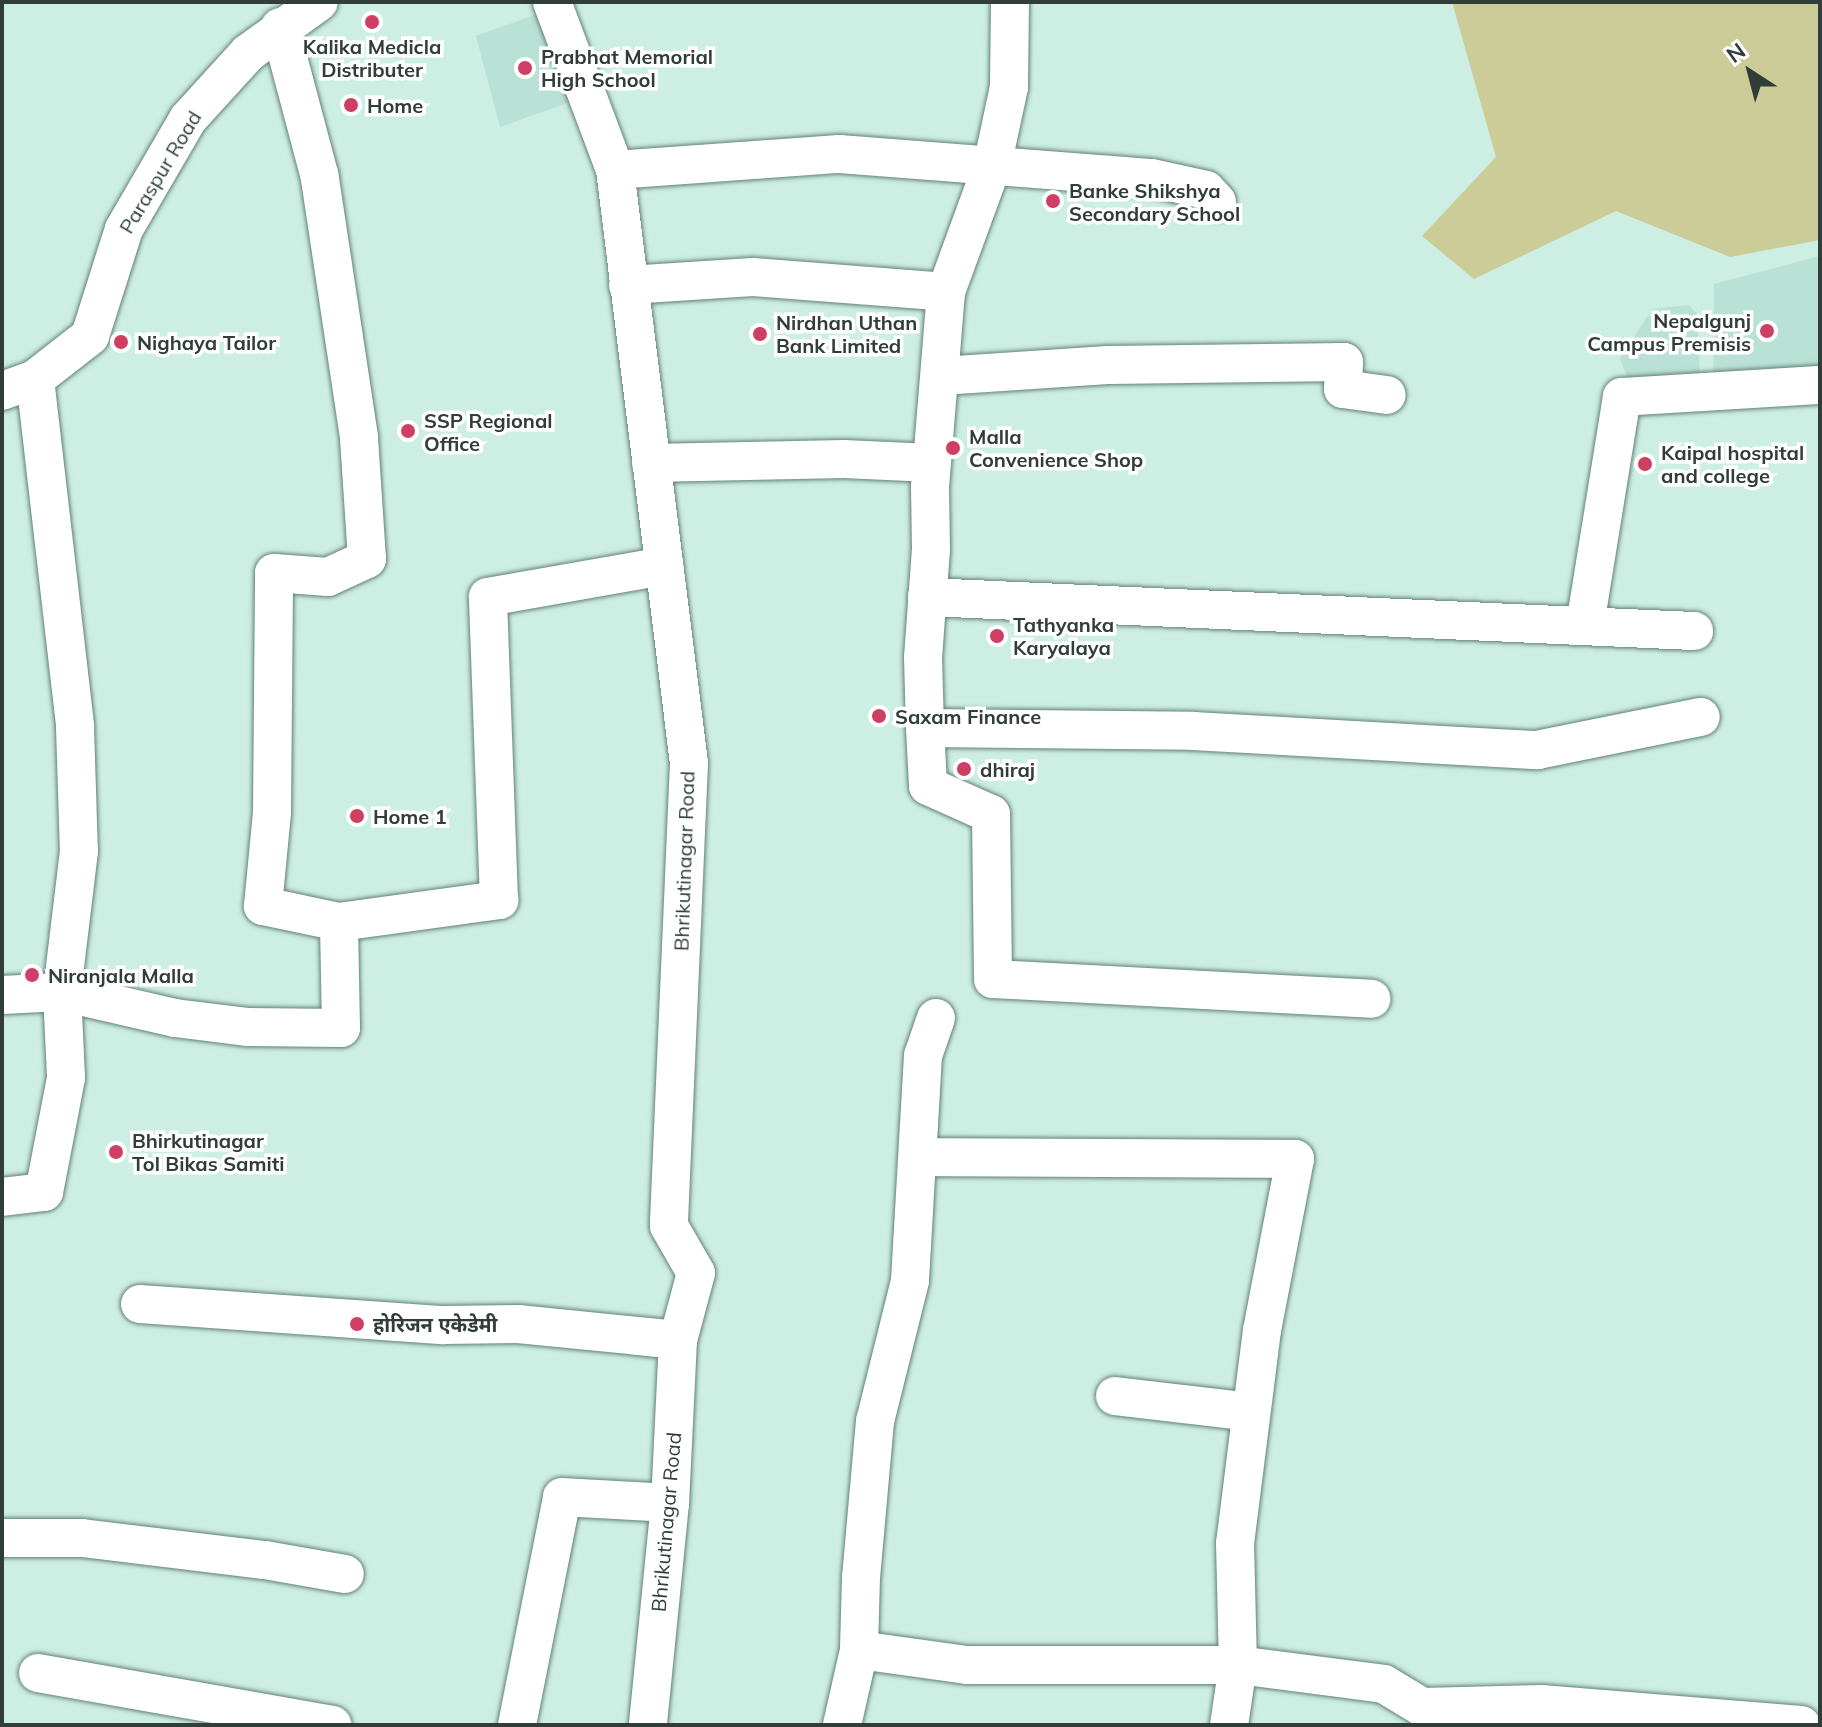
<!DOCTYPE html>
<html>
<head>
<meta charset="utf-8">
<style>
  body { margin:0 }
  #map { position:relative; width:1822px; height:1727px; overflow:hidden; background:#cdeee3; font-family:Mulish,"Noto Sans Devanagari",sans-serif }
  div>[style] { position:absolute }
  .built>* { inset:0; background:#b9e1d5 }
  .green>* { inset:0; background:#cc9 }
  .roads { filter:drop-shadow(0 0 2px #648178) drop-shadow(0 0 2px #648178) }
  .minor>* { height:38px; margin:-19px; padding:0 19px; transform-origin:19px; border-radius:19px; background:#fff }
  .dots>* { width:22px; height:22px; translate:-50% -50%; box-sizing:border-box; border:4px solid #fff; border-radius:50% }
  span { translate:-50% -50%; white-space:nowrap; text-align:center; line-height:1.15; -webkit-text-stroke:7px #fff; paint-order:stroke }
  .poi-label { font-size:20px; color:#303d39; font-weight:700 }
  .left { translate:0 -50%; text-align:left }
  .right { translate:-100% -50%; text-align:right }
  .street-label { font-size:20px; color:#303d39 }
  .frame { position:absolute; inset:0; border:4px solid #303d39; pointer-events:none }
  .north { position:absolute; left:1710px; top:32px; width:80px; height:80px; -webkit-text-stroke:6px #fff; paint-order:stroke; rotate:324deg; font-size:22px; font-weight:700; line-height:32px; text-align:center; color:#303d39 }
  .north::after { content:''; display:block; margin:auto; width:28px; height:36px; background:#303d39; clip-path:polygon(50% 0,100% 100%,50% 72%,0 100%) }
</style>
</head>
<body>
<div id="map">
  <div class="built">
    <div style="clip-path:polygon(545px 11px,578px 99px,500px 127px,476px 36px)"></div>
    <div style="clip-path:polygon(1820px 256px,1820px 378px,1713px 385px,1714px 284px)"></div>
    <div style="clip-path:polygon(1689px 305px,1697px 314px,1700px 376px,1627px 377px,1620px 358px,1652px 309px)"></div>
  </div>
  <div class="green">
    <div style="clip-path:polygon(1452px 2px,1820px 2px,1820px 240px,1730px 257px,1616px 211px,1474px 279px,1422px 236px,1496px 157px)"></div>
  </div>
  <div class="roads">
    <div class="minor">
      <div style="left:552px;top:2px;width:179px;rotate:69.4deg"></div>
      <div style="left:615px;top:170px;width:598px;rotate:82.89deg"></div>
      <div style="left:689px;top:763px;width:463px;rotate:92.5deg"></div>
      <div style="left:669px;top:1226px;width:54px;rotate:60.1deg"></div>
      <div style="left:696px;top:1273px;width:69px;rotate:105deg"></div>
      <div style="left:678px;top:1340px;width:163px;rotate:92.8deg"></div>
      <div style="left:670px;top:1503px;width:223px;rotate:95.7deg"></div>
      <div style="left:1010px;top:2px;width:85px;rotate:90.7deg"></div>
      <div style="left:1009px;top:87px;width:81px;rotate:102.1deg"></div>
      <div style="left:992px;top:166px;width:134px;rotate:110.1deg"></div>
      <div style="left:946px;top:292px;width:196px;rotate:94.7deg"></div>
      <div style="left:930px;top:487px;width:62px;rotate:89.1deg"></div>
      <div style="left:931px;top:549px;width:108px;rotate:94.2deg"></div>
      <div style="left:923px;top:657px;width:71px;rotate:88.4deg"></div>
      <div style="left:925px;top:728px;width:268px;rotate:0.6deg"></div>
      <div style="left:1193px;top:731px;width:345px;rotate:3.2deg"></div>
      <div style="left:1537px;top:750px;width:167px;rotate:-11.4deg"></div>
      <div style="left:615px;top:170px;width:225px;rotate:-4.1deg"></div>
      <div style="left:839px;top:154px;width:314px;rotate:4.4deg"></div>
      <div style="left:1152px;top:178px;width:55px;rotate:12.5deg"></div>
      <div style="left:1206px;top:190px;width:16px;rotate:47deg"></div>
      <div style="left:628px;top:285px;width:125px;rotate:-3.7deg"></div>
      <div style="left:753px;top:277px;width:194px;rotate:4.4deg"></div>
      <div style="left:941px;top:376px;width:167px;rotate:-3.8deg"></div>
      <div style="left:1108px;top:365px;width:236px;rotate:-0.7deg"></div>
      <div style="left:1344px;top:362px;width:27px;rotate:92deg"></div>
      <div style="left:1343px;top:389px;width:44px;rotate:7.8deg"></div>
      <div style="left:35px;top:379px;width:350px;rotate:83.4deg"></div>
      <div style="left:75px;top:727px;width:124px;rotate:88.2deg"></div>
      <div style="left:79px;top:851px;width:142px;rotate:96.9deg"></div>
      <div style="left:62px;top:992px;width:116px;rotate:13deg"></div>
      <div style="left:175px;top:1018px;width:74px;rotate:7deg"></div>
      <div style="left:248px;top:1027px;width:93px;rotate:0.6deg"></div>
      <div style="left:341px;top:1028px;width:106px;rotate:-91.1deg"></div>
      <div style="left:339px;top:922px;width:78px;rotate:-168.1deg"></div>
      <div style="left:263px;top:906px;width:94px;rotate:-84.5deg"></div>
      <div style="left:272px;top:812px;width:239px;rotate:-89.5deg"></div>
      <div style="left:274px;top:573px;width:54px;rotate:4.2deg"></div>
      <div style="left:328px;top:577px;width:43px;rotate:-24.8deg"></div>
      <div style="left:367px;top:559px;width:122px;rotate:-93.8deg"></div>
      <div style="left:359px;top:437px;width:266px;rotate:-98.6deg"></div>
      <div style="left:319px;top:174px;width:152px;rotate:-104.9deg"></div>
      <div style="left:2px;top:391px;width:35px;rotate:-20deg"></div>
      <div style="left:35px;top:379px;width:70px;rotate:-38deg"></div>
      <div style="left:90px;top:336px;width:112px;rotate:-72.4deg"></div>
      <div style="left:124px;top:229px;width:127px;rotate:-59.8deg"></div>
      <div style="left:188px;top:119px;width:89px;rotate:-47.7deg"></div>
      <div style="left:248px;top:53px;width:87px;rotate:-35.7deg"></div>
      <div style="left:651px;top:463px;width:193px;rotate:-1.2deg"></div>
      <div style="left:844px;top:459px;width:87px;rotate:2.6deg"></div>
      <div style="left:927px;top:597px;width:768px;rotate:2.54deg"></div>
      <div style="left:1585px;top:625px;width:231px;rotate:-80.8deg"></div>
      <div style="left:1622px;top:397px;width:198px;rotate:-3.5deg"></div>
      <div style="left:925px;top:728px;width:58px;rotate:87deg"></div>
      <div style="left:928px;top:786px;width:69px;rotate:24deg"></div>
      <div style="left:991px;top:814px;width:165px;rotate:89.3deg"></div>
      <div style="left:993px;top:979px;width:379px;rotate:3deg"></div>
      <div style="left:339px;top:922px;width:162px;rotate:-7.8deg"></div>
      <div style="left:499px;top:900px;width:303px;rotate:-92.1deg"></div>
      <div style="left:488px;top:597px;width:179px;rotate:-10deg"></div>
      <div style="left:2px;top:995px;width:60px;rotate:-2.9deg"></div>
      <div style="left:62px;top:992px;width:86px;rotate:87.3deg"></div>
      <div style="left:66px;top:1078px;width:116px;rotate:100.9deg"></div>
      <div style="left:44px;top:1192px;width:42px;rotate:173.2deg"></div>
      <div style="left:936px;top:1018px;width:39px;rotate:109deg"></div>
      <div style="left:923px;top:1055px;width:226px;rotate:93.3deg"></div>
      <div style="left:910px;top:1281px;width:144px;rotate:104deg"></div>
      <div style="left:875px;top:1421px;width:157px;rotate:95.1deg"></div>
      <div style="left:861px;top:1577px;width:73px;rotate:91.6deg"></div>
      <div style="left:859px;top:1650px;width:109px;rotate:7.9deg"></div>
      <div style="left:967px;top:1665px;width:271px"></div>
      <div style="left:1238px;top:1665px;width:147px;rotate:7.4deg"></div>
      <div style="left:1384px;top:1684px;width:44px;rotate:31.2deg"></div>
      <div style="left:1422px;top:1707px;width:119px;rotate:-1.4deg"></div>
      <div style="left:1541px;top:1704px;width:261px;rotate:4.6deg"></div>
      <div style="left:919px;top:1157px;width:376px;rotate:0.3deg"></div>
      <div style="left:1295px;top:1159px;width:174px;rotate:100.9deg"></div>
      <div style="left:1262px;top:1330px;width:215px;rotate:97.2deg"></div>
      <div style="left:1235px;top:1543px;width:122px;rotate:88.6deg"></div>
      <div style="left:1238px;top:1665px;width:61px;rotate:98.5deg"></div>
      <div style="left:140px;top:1304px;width:304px;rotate:4deg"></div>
      <div style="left:443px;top:1325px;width:75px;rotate:-0.8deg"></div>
      <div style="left:518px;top:1324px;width:161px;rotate:5.7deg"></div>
      <div style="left:1115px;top:1396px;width:137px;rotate:6.7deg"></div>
      <div style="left:2px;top:1538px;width:80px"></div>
      <div style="left:82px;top:1538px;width:184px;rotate:6.9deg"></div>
      <div style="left:265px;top:1560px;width:81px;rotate:9.9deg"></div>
      <div style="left:38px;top:1673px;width:299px;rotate:10deg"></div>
      <div style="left:517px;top:1725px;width:232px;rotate:-78.8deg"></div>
      <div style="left:562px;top:1497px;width:108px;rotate:3.2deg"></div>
      <div style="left:842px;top:1725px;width:77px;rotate:-77.2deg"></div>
    </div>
  </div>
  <div class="dots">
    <div style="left:372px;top:22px;background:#cf3f64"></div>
    <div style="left:525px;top:68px;background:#cf3f64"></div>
    <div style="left:351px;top:105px;background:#cf3f64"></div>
    <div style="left:1053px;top:201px;background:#cf3f64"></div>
    <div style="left:1767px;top:331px;background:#cf3f64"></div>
    <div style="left:760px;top:334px;background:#cf3f64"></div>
    <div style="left:121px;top:342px;background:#cf3f64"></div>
    <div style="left:408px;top:431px;background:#cf3f64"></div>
    <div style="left:953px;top:448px;background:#cf3f64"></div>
    <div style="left:1645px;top:464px;background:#cf3f64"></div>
    <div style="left:997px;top:636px;background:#cf3f64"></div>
    <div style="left:879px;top:716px;background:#cf3f64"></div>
    <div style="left:964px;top:769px;background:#cf3f64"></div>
    <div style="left:357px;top:816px;background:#cf3f64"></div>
    <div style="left:32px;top:975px;background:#cf3f64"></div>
    <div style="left:116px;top:1152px;background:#cf3f64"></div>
    <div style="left:357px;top:1324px;background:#cf3f64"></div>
  </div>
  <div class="poi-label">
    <span style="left:372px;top:58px">Kalika Medicla<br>Distributer</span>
    <span class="left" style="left:541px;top:68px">Prabhat Memorial<br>High School</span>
    <span class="left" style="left:367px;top:105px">Home</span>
    <span class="left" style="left:1069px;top:202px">Banke Shikshya<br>Secondary School</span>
    <span class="right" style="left:1751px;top:332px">Nepalgunj<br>Campus Premisis</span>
    <span class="left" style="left:776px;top:334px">Nirdhan Uthan<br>Bank Limited</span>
    <span class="left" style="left:137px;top:342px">Nighaya Tailor</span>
    <span class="left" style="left:424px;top:432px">SSP Regional<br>Office</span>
    <span class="left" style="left:969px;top:448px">Malla<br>Convenience Shop</span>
    <span class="left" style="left:1661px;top:464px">Kaipal hospital<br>and college</span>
    <span class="left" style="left:1013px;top:636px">Tathyanka<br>Karyalaya</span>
    <span class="left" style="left:895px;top:716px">Saxam Finance</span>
    <span class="left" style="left:980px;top:769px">dhiraj</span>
    <span class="left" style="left:373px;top:816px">Home 1</span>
    <span class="left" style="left:48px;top:975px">Niranjala Malla</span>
    <span class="left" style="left:132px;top:1152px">Bhirkutinagar<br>Tol Bikas Samiti</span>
    <span class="left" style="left:373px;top:1324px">होरिजन एकेडेमी</span>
  </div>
  <div class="street-label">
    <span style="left:160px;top:172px;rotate:-59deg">Paraspur Road</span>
    <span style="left:684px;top:861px;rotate:-88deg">Bhrikutinagar Road</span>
    <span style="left:666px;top:1522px;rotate:-85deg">Bhrikutinagar Road</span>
  </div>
  <div class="frame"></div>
  <div class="north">N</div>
</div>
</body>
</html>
